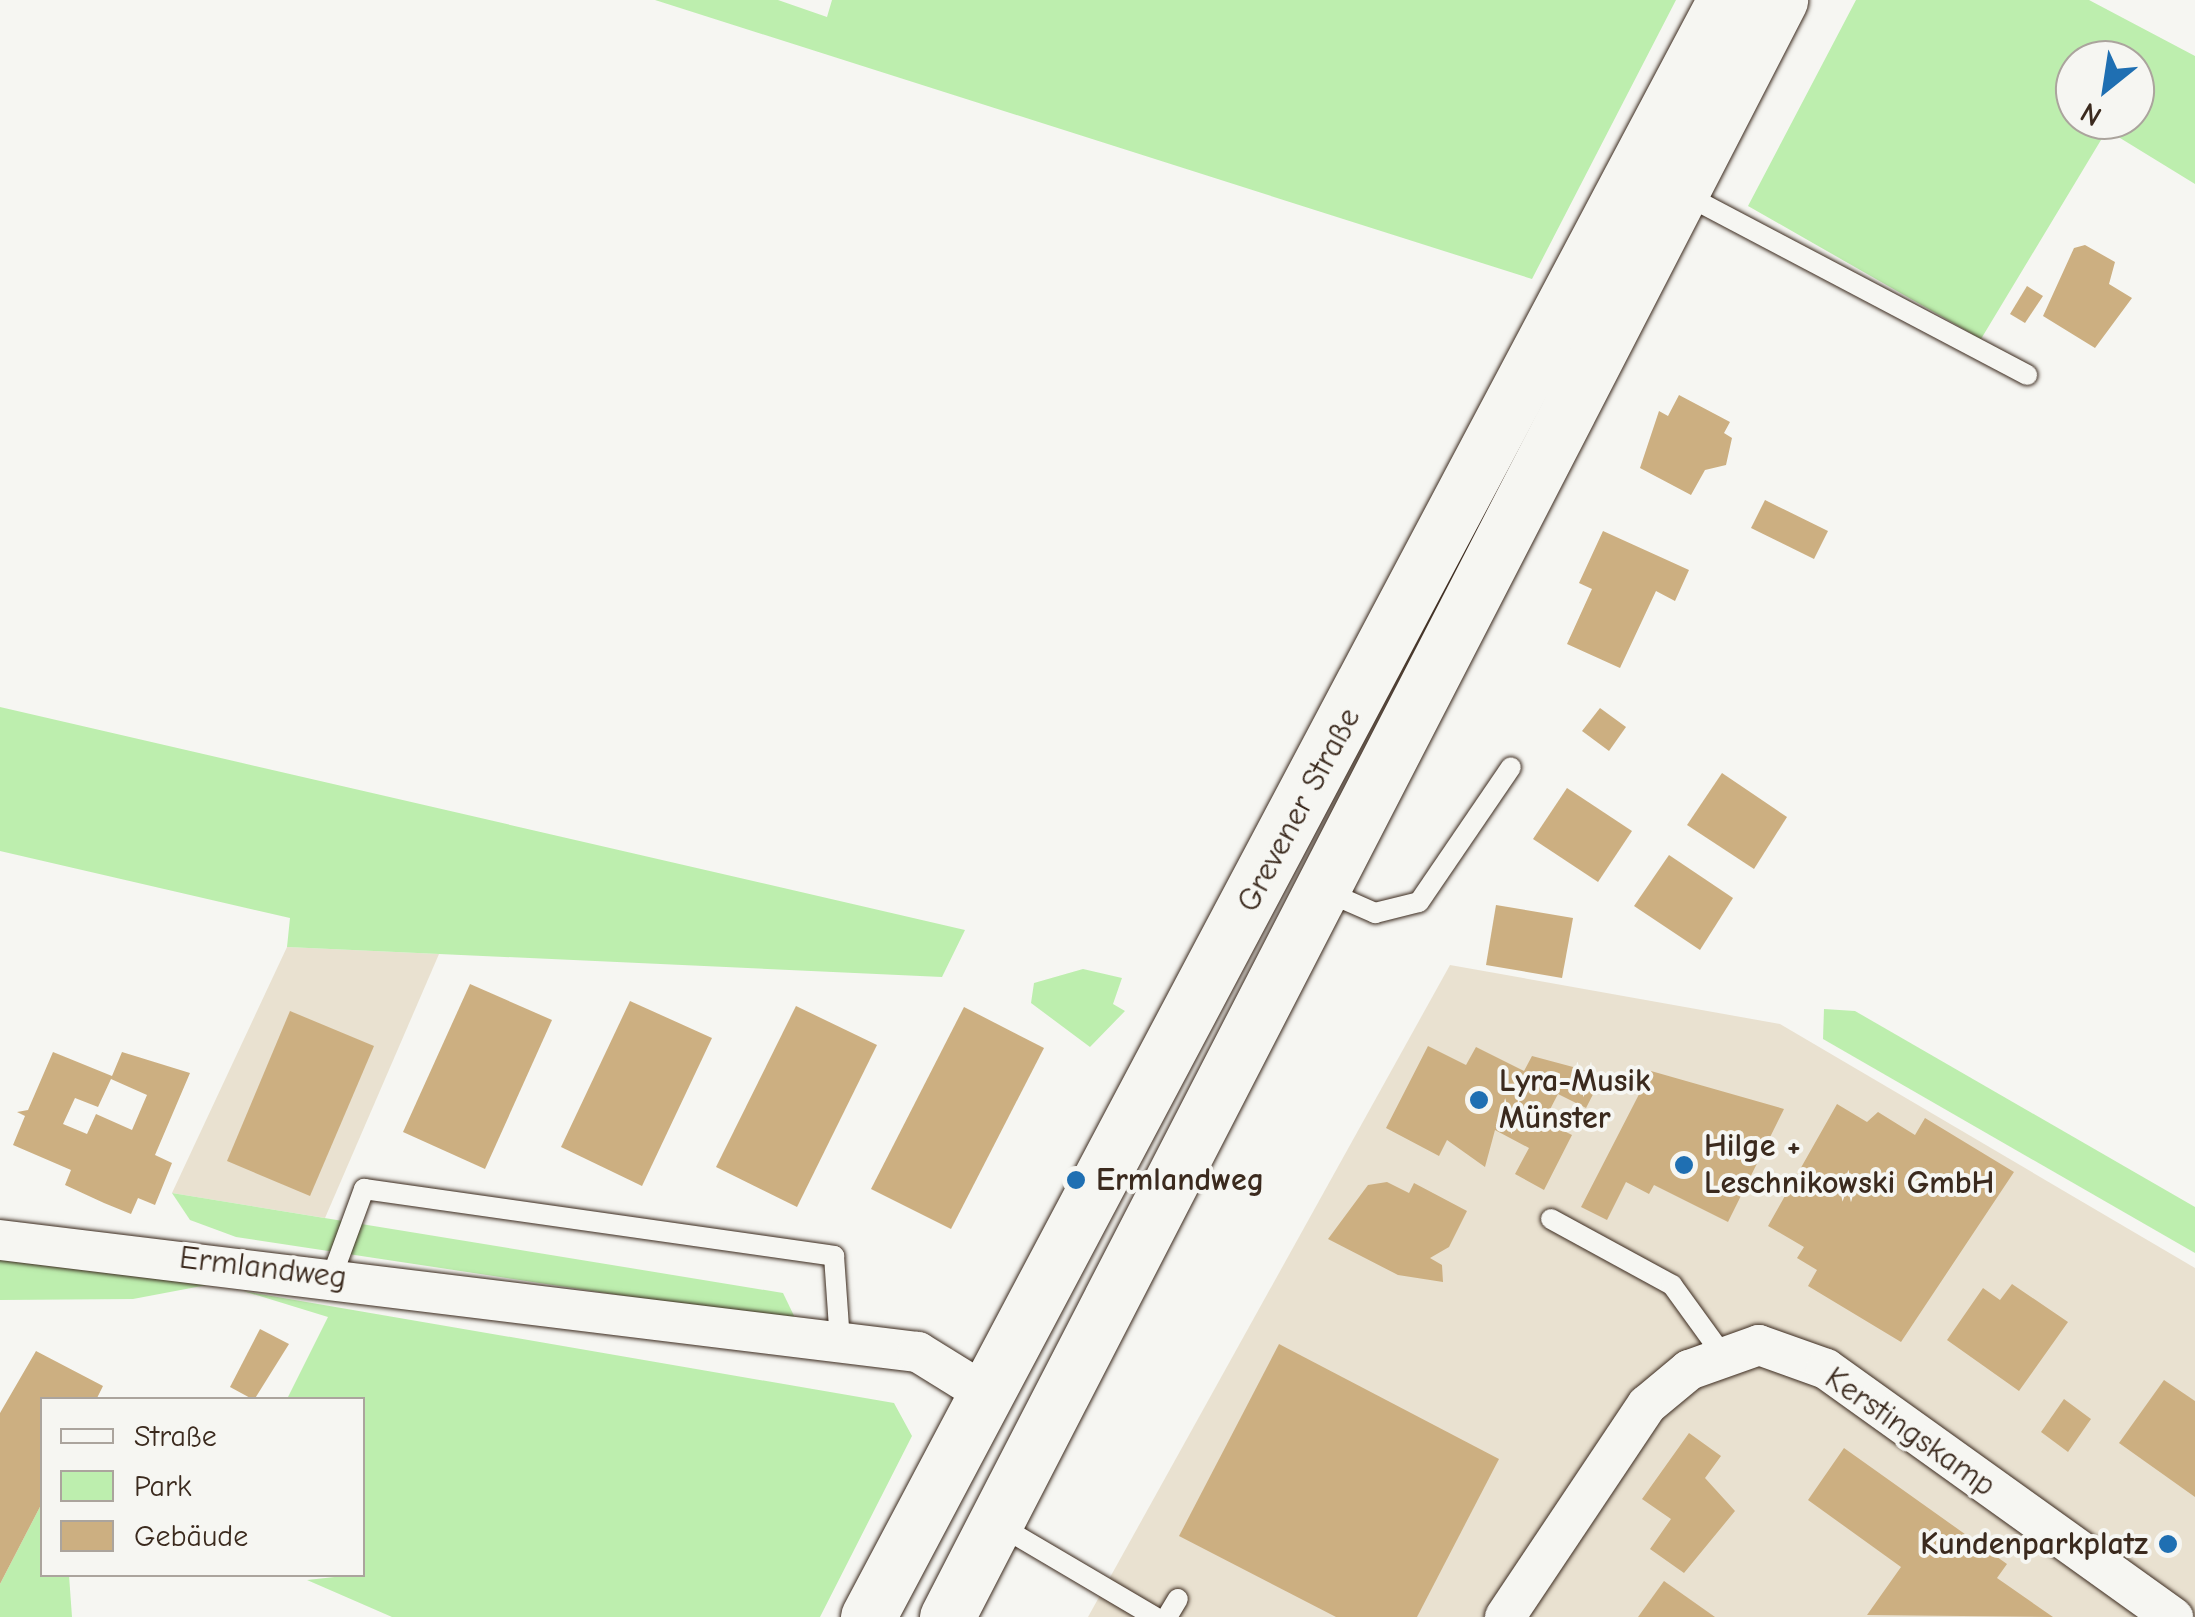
<!DOCTYPE html>
<html>
<head>
<meta charset="utf-8">
<style>
  body { margin:0 }
  #map { position:relative; width:2195px; height:1617px; overflow:hidden; background:#f6f6f2; font-family:"Comic Neue",sans-serif }
  div>[style] { position:absolute }
  .built>* { inset:0; background:#e9e1d0 }
  .green>* { inset:0; background:#bdeeae }
  .building>* { inset:0; background:#ccaf81 }
  .roads { filter:drop-shadow(0 0 2px #3b2a1e) drop-shadow(0 0 2px #3b2a1e) }
  .lane>* { height:20px; margin:-10px; padding:0 10px; transform-origin:10px; border-radius:10px; background:#f6f6f2 }
  .street>* { height:40px; margin:-20px; padding:0 20px; transform-origin:20px; border-radius:20px; background:#f6f6f2 }
  .secondary>* { height:55px; margin:-27.5px; padding:0 27.5px; transform-origin:27.5px; border-radius:27.5px; background:#f6f6f2 }
  .dots>* { width:28px; height:28px; translate:-50% -50%; box-sizing:border-box; border:5px solid #f6f6f2; border-radius:50% }
  span { translate:-50% -50%; white-space:nowrap; text-align:center; line-height:1.15; -webkit-text-stroke:8px #f6f6f2; paint-order:stroke }
  .street-label { font-size:32px; color:#3b2a1e }
  .poi-label { font-size:32px; color:#3b2a1e; font-weight:700 }
  .left { translate:0 -50%; text-align:left }
  .right { translate:-100% -50%; text-align:right }
  .legend { position:absolute; left:40px; top:1397px; width:325px; height:180px; box-sizing:border-box; background:#f6f6f2; border:2px solid #aba49d; margin:0; padding:12px 18px; list-style:none; font-size:30px; color:#3b2a1e }
  .legend li { display:flex; align-items:center; gap:20px; height:50px }
  .legend b { width:50px; border:2px solid #aba49d }
  .north { position:absolute; left:2055px; top:40px; width:100px; height:100px; box-sizing:border-box; background:#f6f6f2; border:2px solid #aba49d; border-radius:50%; rotate:210deg; font-size:28px; font-weight:700; line-height:40px; text-align:center; color:#3b2a1e }
  .north::after { content:''; display:block; margin:auto; width:35px; height:45px; background:#1f6fb2; clip-path:polygon(50% 0,100% 100%,50% 72%,0 100%) }
</style>
</head>
<body>
<div id="map">
  <div class="built">
    <div style="clip-path:polygon(287px 947px,439px 954px,325px 1218px,172px 1193px)"></div>
    <div style="clip-path:polygon(1450px 965px,1780px 1024px,2195px 1268px,2195px 1617px,1088px 1617px)"></div>
  </div>
  <div class="green">
    <div style="clip-path:polygon(655px 0,778px 0,827px 17px,832px 0,1676px 0,1532px 279px)"></div>
    <div style="clip-path:polygon(evenodd,1856px 0,2089px 0,2195px 56px,2195px 184px,2107px 130px,1981px 339px,1748px 206px,1856px 0,2075px 60px,2135px 60px,2135px 120px,2075px 120px,2075px 60px)"></div>
    <div style="clip-path:polygon(0 707px,965px 930px,942px 977px,287px 947px,290px 918px,0 851px)"></div>
    <div style="clip-path:polygon(1083px 969px,1122px 978px,1113px 1004px,1125px 1011px,1090px 1047px,1031px 1003px,1034px 983px)"></div>
    <div style="clip-path:polygon(1824px 1009px,1855px 1011px,2195px 1207px,2195px 1253px,1823px 1039px)"></div>
    <div style="clip-path:polygon(172px 1193px,783px 1293px,797px 1322px,236px 1237px,190px 1220px)"></div>
    <div style="clip-path:polygon(0 1260px,207px 1285px,133px 1299px,0 1300px)"></div>
    <div style="clip-path:polygon(243px 1291px,894px 1403px,912px 1436px,820px 1617px,392px 1617px,307px 1580px,362px 1574px,362px 1400px,287px 1399px,328px 1317px)"></div>
    <div style="clip-path:polygon(42px 1503px,42px 1574px,69px 1575px,72px 1617px,0 1617px,0 1584px)"></div>
  </div>
  <div class="building">
    <div style="clip-path:polygon(2085px 245px,2115px 262px,2109px 284px,2132px 298px,2095px 348px,2043px 316px,2074px 248px)"></div>
    <div style="clip-path:polygon(2027px 286px,2043px 296px,2025px 323px,2010px 314px)"></div>
    <div style="clip-path:polygon(1679px 395px,1730px 422px,1724px 433px,1732px 438px,1726px 465px,1705px 470px,1691px 495px,1640px 468px,1659px 411px,1668px 416px)"></div>
    <div style="clip-path:polygon(1765px 500px,1828px 531px,1814px 559px,1751px 528px)"></div>
    <div style="clip-path:polygon(1603px 531px,1689px 570px,1675px 601px,1656px 591px,1620px 668px,1567px 644px,1592px 589px,1579px 583px)"></div>
    <div style="clip-path:polygon(1600px 708px,1626px 727px,1609px 751px,1582px 731px)"></div>
    <div style="clip-path:polygon(1722px 773px,1787px 817px,1754px 869px,1687px 825px)"></div>
    <div style="clip-path:polygon(1567px 788px,1632px 831px,1598px 882px,1533px 839px)"></div>
    <div style="clip-path:polygon(1669px 855px,1733px 898px,1700px 950px,1634px 906px)"></div>
    <div style="clip-path:polygon(1496px 905px,1573px 918px,1562px 978px,1486px 965px)"></div>
    <div style="clip-path:polygon(470px 984px,552px 1020px,485px 1169px,403px 1132px)"></div>
    <div style="clip-path:polygon(630px 1001px,712px 1038px,642px 1186px,561px 1147px)"></div>
    <div style="clip-path:polygon(796px 1006px,877px 1045px,797px 1207px,716px 1167px)"></div>
    <div style="clip-path:polygon(964px 1007px,1044px 1048px,951px 1229px,871px 1189px)"></div>
    <div style="clip-path:polygon(290px 1011px,374px 1046px,310px 1196px,227px 1161px)"></div>
    <div style="clip-path:polygon(1428px 1046px,1466px 1065px,1476px 1047px,1524px 1071px,1532px 1056px,1603px 1075px,1586px 1108px,1558px 1094px,1544px 1121px,1572px 1135px,1544px 1190px,1515px 1174px,1529px 1148px,1495px 1130px,1485px 1167px,1447px 1140px,1439px 1156px,1386px 1128px)"></div>
    <div style="clip-path:polygon(evenodd,53px 1052px,112px 1076px,122px 1052px,190px 1073px,155px 1155px,172px 1163px,155px 1205px,138px 1198px,131px 1214px,104px 1203px,65px 1185px,71px 1170px,13px 1145px,25px 1116px,17px 1112px,28px 1110px,53px 1052px,111px 1079px,147px 1095px,132px 1130px,96px 1114px,87px 1134px,63px 1124px,75px 1098px,98px 1107px,111px 1079px)"></div>
    <div style="clip-path:polygon(1651px 1071px,1784px 1109px,1728px 1222px,1654px 1185px,1649px 1194px,1626px 1182px,1607px 1220px,1581px 1207px)"></div>
    <div style="clip-path:polygon(1837px 1104px,1867px 1122px,1878px 1112px,1915px 1135px,1925px 1118px,2014px 1172px,1901px 1342px,1808px 1286px,1817px 1270px,1797px 1258px,1804px 1247px,1768px 1226px)"></div>
    <div style="clip-path:polygon(1387px 1182px,1409px 1193px,1414px 1183px,1467px 1211px,1449px 1247px,1430px 1258px,1442px 1265px,1443px 1282px,1398px 1275px,1328px 1239px,1368px 1185px)"></div>
    <div style="clip-path:polygon(2012px 1284px,2068px 1322px,2019px 1391px,1947px 1340px,1983px 1288px,2000px 1300px)"></div>
    <div style="clip-path:polygon(260px 1329px,289px 1344px,254px 1400px,230px 1387px)"></div>
    <div style="clip-path:polygon(1279px 1344px,1499px 1459px,1417px 1617px,1336px 1617px,1179px 1536px)"></div>
    <div style="clip-path:polygon(36px 1351px,103px 1386px,96px 1400px,42px 1400px,42px 1503px,0 1584px,0 1413px)"></div>
    <div style="clip-path:polygon(2164px 1380px,2195px 1401px,2195px 1497px,2119px 1443px)"></div>
    <div style="clip-path:polygon(2064px 1399px,2091px 1419px,2068px 1452px,2041px 1432px)"></div>
    <div style="clip-path:polygon(1689px 1433px,1721px 1456px,1705px 1478px,1735px 1511px,1684px 1573px,1650px 1549px,1671px 1519px,1642px 1499px)"></div>
    <div style="clip-path:polygon(1844px 1448px,2007px 1564px,1997px 1578px,2053px 1617px,1867px 1615px,1901px 1567px,1808px 1500px)"></div>
    <div style="clip-path:polygon(1664px 1581px,1715px 1617px,1638px 1617px)"></div>
  </div>
  <div class="roads">
    <div class="lane">
      <div style="left:1684px;top:194px;width:388px;rotate:27.8deg"></div>
      <div style="left:1325px;top:891px;width:55px;rotate:23.7deg"></div>
      <div style="left:1375px;top:913px;width:45px;rotate:-14deg"></div>
      <div style="left:1419px;top:902px;width:163px;rotate:-55.7deg"></div>
      <div style="left:1551px;top:1219px;width:138px;rotate:28.6deg"></div>
      <div style="left:1672px;top:1285px;width:85px;rotate:54.1deg"></div>
      <div style="left:332px;top:1276px;width:93px;rotate:-69.8deg"></div>
      <div style="left:364px;top:1189px;width:475px;rotate:8.1deg"></div>
      <div style="left:834px;top:1256px;width:86px;rotate:86deg"></div>
      <div style="left:997px;top:1524px;width:183px;rotate:30.5deg"></div>
      <div style="left:1167px;top:1617px;width:21px;rotate:-59deg"></div>
    </div>
    <div class="street">
      <div style="left:0;top:1240px;width:925px;rotate:6.96deg"></div>
      <div style="left:918px;top:1352px;width:84px;rotate:31.8deg"></div>
      <div style="left:1505px;top:1617px;width:255px;rotate:-56.2deg"></div>
      <div style="left:1647px;top:1405px;width:55px;rotate:-39.8deg"></div>
      <div style="left:1689px;top:1370px;width:74px;rotate:-19.7deg"></div>
      <div style="left:1759px;top:1345px;width:71px;rotate:19.7deg"></div>
      <div style="left:1826px;top:1369px;width:427px;rotate:35.6deg"></div>
    </div>
    <div class="secondary">
      <div style="left:868px;top:1617px;width:1830px;rotate:-62.08deg"></div>
      <div style="left:947px;top:1617px;width:1819px;rotate:-62.74deg"></div>
    </div>
  </div>
  <div class="dots">
    <div style="left:1479px;top:1100px;background:#1f6fb2"></div>
    <div style="left:1684px;top:1165px;background:#1f6fb2"></div>
    <div style="left:1076px;top:1180px;background:#1f6fb2"></div>
    <div style="left:2168px;top:1544px;background:#1f6fb2"></div>
  </div>
  <div class="street-label">
    <span style="left:1299px;top:810px;rotate:-62deg">Grevener Straße</span>
    <span style="left:263px;top:1268px;rotate:7deg">Ermlandweg</span>
    <span style="left:1910px;top:1432px;rotate:35deg">Kerstingskamp</span>
  </div>
  <div class="poi-label">
    <span class="left" style="left:1499px;top:1100px">Lyra-Musik<br>Münster</span>
    <span class="left" style="left:1704px;top:1165px">Hilge +<br>Leschnikowski GmbH</span>
    <span class="left" style="left:1096px;top:1180px">Ermlandweg</span>
    <span class="right" style="left:2148px;top:1544px">Kundenparkplatz</span>
  </div>
  <ul class="legend">
  <li><b style="height:12px;background:#f6f6f2"></b>Straße</li>
  <li><b style="height:28px;background:#bdeeae"></b>Park</li>
  <li><b style="height:28px;background:#ccaf81"></b>Gebäude</li>
  </ul>
  <div class="north">N</div>
</div>
</body>
</html>
